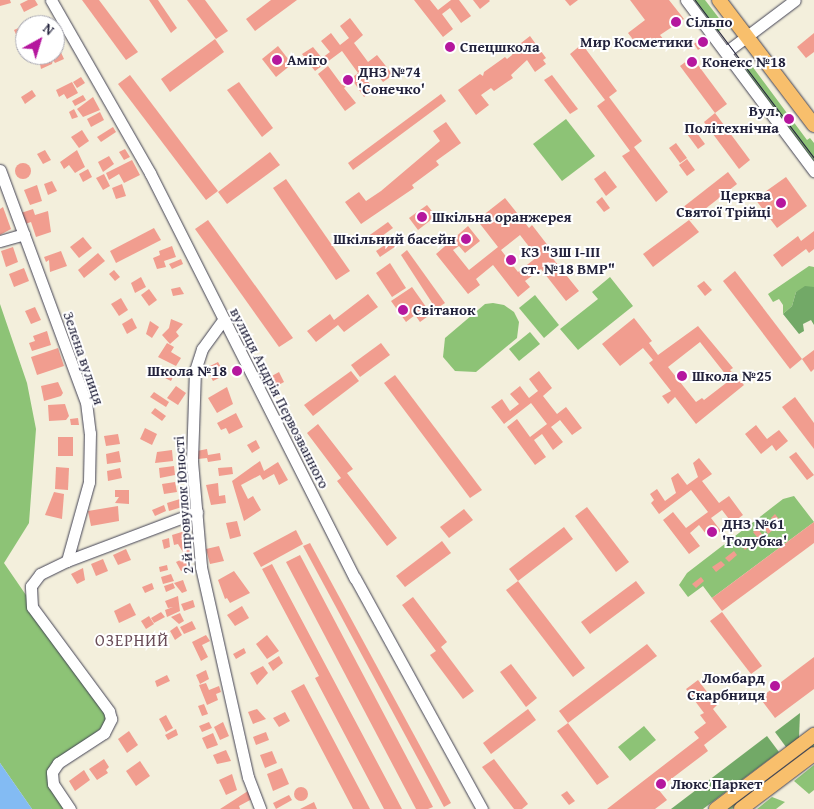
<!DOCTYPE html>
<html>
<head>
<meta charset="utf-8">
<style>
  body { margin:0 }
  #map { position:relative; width:814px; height:809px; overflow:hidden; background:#f3efdc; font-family:"Gentium Book Plus",serif }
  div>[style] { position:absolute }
  .green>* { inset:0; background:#8dc376 }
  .forest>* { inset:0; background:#72a967 }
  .water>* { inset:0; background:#83bbf3 }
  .building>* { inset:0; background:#f19d8f }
  .round { border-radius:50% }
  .roads { filter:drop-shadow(0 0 1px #414153) drop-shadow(0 0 1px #414153) }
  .minor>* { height:11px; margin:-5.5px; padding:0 5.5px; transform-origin:5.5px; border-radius:5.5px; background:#fff }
  .major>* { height:14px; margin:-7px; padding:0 7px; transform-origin:7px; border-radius:7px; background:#f8bf6c }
  .tram>* { height:1px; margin:-0.5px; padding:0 0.5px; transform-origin:0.5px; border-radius:0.5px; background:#22223b }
  .dots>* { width:14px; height:14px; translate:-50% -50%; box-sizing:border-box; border:2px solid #fff; border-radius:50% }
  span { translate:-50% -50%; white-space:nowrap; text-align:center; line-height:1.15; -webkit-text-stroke:4px #fff; paint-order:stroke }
  .poi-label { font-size:15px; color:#22223b; font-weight:700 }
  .left { translate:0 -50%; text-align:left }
  .right { translate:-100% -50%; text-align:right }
  .street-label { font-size:15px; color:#22223b }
  .neighbourhood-label { font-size:16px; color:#6a4d58; letter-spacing:1px }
  .north { position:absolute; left:15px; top:15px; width:50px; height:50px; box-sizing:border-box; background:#fff; border:1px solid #a7a7b1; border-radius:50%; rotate:39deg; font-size:14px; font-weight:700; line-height:20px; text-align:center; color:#22223b }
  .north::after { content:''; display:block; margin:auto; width:18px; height:22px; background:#b5179e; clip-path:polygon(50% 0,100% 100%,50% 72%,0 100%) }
</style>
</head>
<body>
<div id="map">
  <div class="green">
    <div style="clip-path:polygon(694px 0,705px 0,725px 26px,718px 32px)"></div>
    <div style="clip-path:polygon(752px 66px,807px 140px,810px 138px,814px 143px,814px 164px,744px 72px)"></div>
    <div style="clip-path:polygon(566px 119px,595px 156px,562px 181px,533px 144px)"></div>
    <div style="clip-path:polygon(809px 266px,814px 267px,814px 287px,796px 292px,792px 306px,783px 314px,783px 305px,779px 299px,773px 302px,768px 294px)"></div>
    <div style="clip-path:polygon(610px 277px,633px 306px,578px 350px,560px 329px,598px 299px,592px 292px)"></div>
    <div style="clip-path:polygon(535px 295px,559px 325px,544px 338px,519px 308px)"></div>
    <div style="clip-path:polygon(493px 303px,504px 305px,514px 312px,519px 322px,517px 338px,476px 372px,455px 371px,443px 357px,445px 338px,485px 304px)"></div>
    <div style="clip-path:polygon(0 304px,27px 383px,36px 429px,29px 523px,4px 563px,111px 719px,52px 772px,70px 809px,32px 809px,0 763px)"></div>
    <div style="clip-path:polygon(530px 332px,540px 344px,519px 361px,509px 349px)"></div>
    <div style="clip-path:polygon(794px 496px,814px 522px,712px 598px,703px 586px,688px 597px,679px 585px,687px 573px,783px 499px)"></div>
    <div style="clip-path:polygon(644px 726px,656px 740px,630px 761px,618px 747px)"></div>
    <div style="clip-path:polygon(814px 741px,814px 747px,732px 809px,725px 809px)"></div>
    <div style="clip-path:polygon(814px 765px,814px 790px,809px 794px,794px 781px)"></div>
    <div style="clip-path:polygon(772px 797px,785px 802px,776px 809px,757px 809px)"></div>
  </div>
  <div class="forest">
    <div style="clip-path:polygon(805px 286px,814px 287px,814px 325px,811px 320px,803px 324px,804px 331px,799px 334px,783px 314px,792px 306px,796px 292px)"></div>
    <div style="clip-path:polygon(800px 713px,799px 738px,786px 747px,775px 732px)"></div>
    <div style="clip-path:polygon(767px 736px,779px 752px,703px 809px,671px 809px)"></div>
  </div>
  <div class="water">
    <div style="clip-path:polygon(0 763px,32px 809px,0 809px)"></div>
  </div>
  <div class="building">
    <div style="clip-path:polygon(0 0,10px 0,11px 3px,0 6px)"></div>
    <div style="clip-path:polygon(28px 0,35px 0,38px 5px,24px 12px,20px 4px)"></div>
    <div style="clip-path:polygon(82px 0,99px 0,138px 52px,126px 60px)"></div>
    <div style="clip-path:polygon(149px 0,158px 0,177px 28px,171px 33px)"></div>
    <div style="clip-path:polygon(187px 0,205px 0,228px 31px,216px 39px)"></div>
    <div style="clip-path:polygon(271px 0,297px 0,255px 31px,246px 19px)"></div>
    <div style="clip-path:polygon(414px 0,430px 0,438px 10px,451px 0,459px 0,471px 16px,461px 23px,450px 8px,442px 14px,453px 29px,443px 37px)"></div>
    <div style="clip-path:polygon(473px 0,489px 0,490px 1px,480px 9px)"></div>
    <div style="clip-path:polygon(565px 0,578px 0,570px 6px)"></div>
    <div style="clip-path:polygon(630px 0,669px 0,684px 19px,660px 35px,664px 40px,657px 46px,653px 40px,641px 50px,628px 33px,645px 20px)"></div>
    <div style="clip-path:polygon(350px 18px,363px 35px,354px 43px,368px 62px,377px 55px,393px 75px,383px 82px,371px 67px,362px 74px,374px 89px,364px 97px,353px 81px,344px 88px,356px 103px,345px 111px,318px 74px,328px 66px,342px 85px,358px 73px,342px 51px,315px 71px,302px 54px,313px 47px,322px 58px,330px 52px,321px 41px,331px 33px,340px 45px,349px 38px,340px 26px)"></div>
    <div style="clip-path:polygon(25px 25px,25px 39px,19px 41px,14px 30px)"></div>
    <div style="clip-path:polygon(814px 33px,814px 52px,806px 58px,797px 47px)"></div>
    <div style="clip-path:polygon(530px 36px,546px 58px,543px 60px,546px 64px,535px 72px,527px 60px,511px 75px,513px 78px,494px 91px,491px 88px,481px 95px,489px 105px,476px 115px,458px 90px,480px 74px,483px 76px,484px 72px,505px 57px,507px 59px,512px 55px,516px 47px)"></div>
    <div style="clip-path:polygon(703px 37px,707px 44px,698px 50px,694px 44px)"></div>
    <div style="clip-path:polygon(215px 39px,224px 52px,170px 92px,161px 79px)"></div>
    <div style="clip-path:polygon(582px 44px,617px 91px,609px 97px,642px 141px,634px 147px,668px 192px,656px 202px,622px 156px,630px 151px,597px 106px,605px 100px,570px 54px)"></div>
    <div style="clip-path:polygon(278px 46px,292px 64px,276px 77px,262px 59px)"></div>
    <div style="clip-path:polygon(59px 48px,64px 59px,55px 63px,53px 60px,52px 64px,41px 69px,39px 59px,31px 62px,28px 55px,55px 55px)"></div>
    <div style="clip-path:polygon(692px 57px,727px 104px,715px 113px,680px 66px)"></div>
    <div style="clip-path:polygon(130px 75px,218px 191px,206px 200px,118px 84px)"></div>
    <div style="clip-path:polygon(552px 75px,578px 109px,570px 114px,544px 80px)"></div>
    <div style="clip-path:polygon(81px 77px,85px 83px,77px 88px,73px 82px)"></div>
    <div style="clip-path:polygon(72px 82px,78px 93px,67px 99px,64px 94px,59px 97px,56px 90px)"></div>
    <div style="clip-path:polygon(239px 82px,273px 128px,262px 137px,227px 90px)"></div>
    <div style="clip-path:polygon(32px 90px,36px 96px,25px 104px,21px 97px)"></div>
    <div style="clip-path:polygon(441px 94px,446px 101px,353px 170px,348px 163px)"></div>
    <div style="clip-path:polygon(83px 95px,86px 100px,75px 106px,72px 101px)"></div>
    <div style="clip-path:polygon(93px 97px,100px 110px,83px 117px,77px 109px)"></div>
    <div style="clip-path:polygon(74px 109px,78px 117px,72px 119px,69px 112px)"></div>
    <div style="clip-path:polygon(100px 112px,104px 120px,91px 127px,87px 119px)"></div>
    <div style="clip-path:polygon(715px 113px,750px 160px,739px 169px,704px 122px)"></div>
    <div style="clip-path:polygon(446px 122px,461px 143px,436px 161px,439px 165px,412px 185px,414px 188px,361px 224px,345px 202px,359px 192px,366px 201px,381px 191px,440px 141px,433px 131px)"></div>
    <div style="clip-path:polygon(113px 127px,116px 132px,101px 142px,97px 137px)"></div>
    <div style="clip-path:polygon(694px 129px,705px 144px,698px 149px,687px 134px)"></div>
    <div style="clip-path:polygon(82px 130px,89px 141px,79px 148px,71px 137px)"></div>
    <div style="clip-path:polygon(676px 143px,687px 158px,680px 163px,669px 148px)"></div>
    <div style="clip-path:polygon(125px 149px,130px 157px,124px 160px,119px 152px)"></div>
    <div style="clip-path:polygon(45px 150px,51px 160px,43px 164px,37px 154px)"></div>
    <div style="clip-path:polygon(77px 150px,85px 167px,75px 173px,69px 165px,64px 169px,60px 162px)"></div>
    <div style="clip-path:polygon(270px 152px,280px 165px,227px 204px,218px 192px)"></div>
    <div style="clip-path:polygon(109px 156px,114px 164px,103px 172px,98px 162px)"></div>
    <div style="clip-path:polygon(687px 159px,695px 170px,687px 176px,679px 165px)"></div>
    <div style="clip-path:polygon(132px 160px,140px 175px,124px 183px,119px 174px,109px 180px,106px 173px)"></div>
    <div class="round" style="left:15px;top:163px;width:16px;height:16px"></div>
    <div style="clip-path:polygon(88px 169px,92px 177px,83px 182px,79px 174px)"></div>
    <div style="clip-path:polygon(605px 171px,617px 187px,606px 196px,594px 179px)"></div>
    <div style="clip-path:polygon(728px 172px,737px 184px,691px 220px,682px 208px)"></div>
    <div style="clip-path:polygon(104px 174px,110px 186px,103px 190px,96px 178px)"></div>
    <div style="clip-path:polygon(786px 177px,807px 206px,777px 228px,755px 199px)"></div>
    <div style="clip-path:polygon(286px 179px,350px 271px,336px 280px,273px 188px)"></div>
    <div style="clip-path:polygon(52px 181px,57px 191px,48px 195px,44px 184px)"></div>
    <div style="clip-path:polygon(122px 184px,126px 196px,116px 199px,112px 188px)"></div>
    <div style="clip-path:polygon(37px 185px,42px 201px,30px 205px,24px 190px)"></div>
    <div style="clip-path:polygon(602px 197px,610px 208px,604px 212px,596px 202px)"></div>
    <div style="clip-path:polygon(evenodd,505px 198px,529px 228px,532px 225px,549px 247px,546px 250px,579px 291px,566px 301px,541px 269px,525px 281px,530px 287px,518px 297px,493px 265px,476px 279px,480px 285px,468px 294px,436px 254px,468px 226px,480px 241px,465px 253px,459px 246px,453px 250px,469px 270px,498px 247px,477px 220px,505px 198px,520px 235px,537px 257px,518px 272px,501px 250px,520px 235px)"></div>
    <div style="clip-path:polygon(427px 205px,436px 216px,418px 230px,409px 218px)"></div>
    <div style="clip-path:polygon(3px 207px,11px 229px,0 235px,0 209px)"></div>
    <div style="clip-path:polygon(33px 209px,35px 215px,48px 211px,51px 232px,36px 237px,31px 222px,25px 224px,21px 213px)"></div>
    <div style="clip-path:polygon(208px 220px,293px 338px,279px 347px,195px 229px)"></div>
    <div style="clip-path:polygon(689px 220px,699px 232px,653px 267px,643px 254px)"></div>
    <div style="clip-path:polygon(388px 222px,393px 228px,371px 244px,367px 237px)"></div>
    <div style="clip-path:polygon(154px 228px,161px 240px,116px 263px,110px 251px)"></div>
    <div style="clip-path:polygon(814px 231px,814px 249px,809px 253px,806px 249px,782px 267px,773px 255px,798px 236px,801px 241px)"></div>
    <div style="clip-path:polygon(398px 236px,402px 242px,380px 257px,376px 251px)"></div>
    <div style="clip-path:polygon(83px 237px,92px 248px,79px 258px,70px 247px)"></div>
    <div style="clip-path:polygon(172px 246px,176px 257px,164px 261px,166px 267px,157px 269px,153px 258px,160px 255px,159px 251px)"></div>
    <div style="clip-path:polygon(13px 247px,18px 262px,6px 267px,1px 251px)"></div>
    <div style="clip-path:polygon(407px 250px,445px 303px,436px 309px,401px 255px)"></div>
    <div style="clip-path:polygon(61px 251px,67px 266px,50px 272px,49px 260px,46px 262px,44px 257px)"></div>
    <div style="clip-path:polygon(98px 253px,105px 261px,84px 278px,78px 270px)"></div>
    <div style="clip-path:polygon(181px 259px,183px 264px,172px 269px,169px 264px)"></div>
    <div style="clip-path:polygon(390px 263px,406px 288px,392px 297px,376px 273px)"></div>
    <div style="clip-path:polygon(24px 268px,29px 281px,14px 287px,9px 274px)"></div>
    <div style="clip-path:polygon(114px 270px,120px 277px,115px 281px,109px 274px)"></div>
    <div style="clip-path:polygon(735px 271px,802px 359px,790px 369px,723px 281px)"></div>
    <div style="clip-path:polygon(141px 277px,146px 287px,135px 293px,131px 283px)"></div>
    <div style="clip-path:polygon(704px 281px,712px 290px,705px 296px,697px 286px)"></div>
    <div style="clip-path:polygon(180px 287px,184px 294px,173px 296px,171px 289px)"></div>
    <div style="clip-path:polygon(412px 287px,431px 314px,420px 322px,415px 315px,406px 322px,391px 301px)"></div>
    <div style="clip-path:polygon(149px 289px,157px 300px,149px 306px,141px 295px)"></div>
    <div style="clip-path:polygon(368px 294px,378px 307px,344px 332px,338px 325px,316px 342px,307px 331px,330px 314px,334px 320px)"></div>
    <div style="clip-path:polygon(121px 298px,128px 310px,119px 316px,111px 304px)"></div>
    <div style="clip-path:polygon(35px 307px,41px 320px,31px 324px,25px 311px)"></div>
    <div style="clip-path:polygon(132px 318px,137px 328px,127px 334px,122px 324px)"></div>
    <div style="clip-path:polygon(evenodd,634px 318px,652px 341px,649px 343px,658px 355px,698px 326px,733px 368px,730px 370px,744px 385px,696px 424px,675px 397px,668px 404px,662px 396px,671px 391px,649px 363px,653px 360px,643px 348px,620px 366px,602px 344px,634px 318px,700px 342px,730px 380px,704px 400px,702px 398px,696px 402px,668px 367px,700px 342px)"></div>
    <div style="clip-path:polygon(171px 319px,183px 324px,176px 332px,179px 336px,170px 344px,162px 335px,169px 328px)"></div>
    <div style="clip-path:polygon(150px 321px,159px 327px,152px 338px,146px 334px)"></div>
    <div style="clip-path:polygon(47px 331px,51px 345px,32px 351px,29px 343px,35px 341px,33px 336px)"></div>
    <div style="clip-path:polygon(167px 343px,174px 347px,171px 352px,181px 358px,176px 366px,158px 357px)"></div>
    <div style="clip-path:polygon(381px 343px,390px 355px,360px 377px,351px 365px)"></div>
    <div style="clip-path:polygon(58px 348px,64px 366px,37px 375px,31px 357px)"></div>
    <div style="clip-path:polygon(814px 350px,814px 369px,811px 372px,802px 359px)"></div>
    <div style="clip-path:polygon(218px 362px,225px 375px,213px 381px,206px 368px)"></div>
    <div style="clip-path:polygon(168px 370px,175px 373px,171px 381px,165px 378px)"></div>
    <div style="clip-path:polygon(351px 371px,359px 381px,313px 416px,304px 405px)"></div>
    <div style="clip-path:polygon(539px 371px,552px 388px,543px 396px,557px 414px,566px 407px,582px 428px,572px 435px,560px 420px,551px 427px,563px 442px,553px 450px,542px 434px,534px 440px,546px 457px,535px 465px,507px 427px,517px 419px,530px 437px,547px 424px,531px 403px,504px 424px,491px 407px,502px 399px,510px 411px,519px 404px,510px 394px,520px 386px,529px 398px,538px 391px,529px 379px)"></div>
    <div style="clip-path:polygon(279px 372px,284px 382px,275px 387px,270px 377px)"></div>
    <div style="clip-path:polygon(395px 375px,482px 490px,470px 498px,384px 383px)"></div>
    <div style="clip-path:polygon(58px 382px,63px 393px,61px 396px,44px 401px,41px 386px)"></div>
    <div style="clip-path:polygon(176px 386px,186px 393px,178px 405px,167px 398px)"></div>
    <div style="clip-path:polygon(227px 387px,233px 404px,217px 413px,208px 398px)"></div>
    <div style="clip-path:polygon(154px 392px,169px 402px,166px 407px,150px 397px)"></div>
    <div style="clip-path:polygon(795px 397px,814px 423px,814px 449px,782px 407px)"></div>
    <div style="clip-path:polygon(65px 404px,69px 416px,66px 420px,49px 421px,48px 405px)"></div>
    <div style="clip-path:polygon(155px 408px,166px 416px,162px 421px,151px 413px)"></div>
    <div style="clip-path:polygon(236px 413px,243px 427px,229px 434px,226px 428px,221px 430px,217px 423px)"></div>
    <div style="clip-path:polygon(78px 418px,79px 425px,71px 425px,70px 419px)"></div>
    <div style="clip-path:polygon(318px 424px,353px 469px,347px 473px,397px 538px,387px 546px,337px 481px,341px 478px,307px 433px)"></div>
    <div style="clip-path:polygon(756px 425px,767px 439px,779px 430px,788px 441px,776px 451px,772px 445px,761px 454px,745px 434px)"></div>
    <div style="clip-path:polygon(145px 428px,157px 434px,152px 445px,140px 439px)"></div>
    <div style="clip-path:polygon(118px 434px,120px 444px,106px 446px,104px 436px)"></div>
    <div style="clip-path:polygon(58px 437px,73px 437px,73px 456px,58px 456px)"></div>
    <div style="clip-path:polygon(256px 440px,260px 448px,252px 453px,247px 445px)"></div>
    <div style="clip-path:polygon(207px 449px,208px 455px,220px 453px,221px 460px,208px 462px,207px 458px,198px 459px,197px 451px)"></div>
    <div style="clip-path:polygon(172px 450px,173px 461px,155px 463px,157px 452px)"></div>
    <div style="clip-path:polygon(119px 451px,121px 462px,107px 464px,106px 454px)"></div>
    <div style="clip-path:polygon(796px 452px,814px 475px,807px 480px,789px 457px)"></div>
    <div style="clip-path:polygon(699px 458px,712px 474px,702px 481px,719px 503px,729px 496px,743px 515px,732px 523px,722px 510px,711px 518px,721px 531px,710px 539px,699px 525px,690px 533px,700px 546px,689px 554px,663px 520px,673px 512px,686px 528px,708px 512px,691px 490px,659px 514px,651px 503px,654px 500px,650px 494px,657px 489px,665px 501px,676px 493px,671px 478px,678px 473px,687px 485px,698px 477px,693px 463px)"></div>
    <div style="clip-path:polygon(260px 461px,264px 471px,278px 462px,288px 480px,279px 485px,274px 474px,263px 480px,260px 475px,241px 485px,248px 499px,253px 496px,261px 510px,244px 521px,232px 481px)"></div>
    <div style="clip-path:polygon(174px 466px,175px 475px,160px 478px,159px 468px)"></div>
    <div style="clip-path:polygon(56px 467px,69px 468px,68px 490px,55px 489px)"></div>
    <div style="clip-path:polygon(232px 467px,233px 474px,219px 476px,218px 468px)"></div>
    <div style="clip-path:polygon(120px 468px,122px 478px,108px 481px,107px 471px)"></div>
    <div style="clip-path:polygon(175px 482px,177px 492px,164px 494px,162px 484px)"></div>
    <div style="clip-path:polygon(218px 483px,219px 496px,225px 495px,226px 503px,211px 505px,206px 485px)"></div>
    <div style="clip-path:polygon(115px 490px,129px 490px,129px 504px,115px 503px,119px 497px,115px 497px)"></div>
    <div style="clip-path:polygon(54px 492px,64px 494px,62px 519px,45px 515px)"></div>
    <div style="clip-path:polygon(180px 499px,182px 507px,169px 511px,167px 503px)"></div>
    <div style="clip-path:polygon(164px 505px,166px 511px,155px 516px,152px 510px)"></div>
    <div style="clip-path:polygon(118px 506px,119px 521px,91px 526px,88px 511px)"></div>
    <div style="clip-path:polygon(587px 507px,629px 562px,616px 572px,575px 516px)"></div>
    <div style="clip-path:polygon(464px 509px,473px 520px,449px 538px,440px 527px)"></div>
    <div style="clip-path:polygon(775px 514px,782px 523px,777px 526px,771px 518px)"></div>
    <div style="clip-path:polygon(237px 521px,241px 536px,230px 539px,226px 523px)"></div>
    <div style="clip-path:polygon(766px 522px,773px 530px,768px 534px,762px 525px)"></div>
    <div style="clip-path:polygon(814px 522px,814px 543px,722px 611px,712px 598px)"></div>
    <div style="clip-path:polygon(564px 527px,573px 539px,518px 581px,509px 569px)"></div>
    <div style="clip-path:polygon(758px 529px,764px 537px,760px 541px,753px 532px)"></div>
    <div style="clip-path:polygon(296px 530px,303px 544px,261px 567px,253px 553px)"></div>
    <div style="clip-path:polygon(185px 531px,191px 553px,184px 554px,178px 544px,174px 545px,172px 535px)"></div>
    <div style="clip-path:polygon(169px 538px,170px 547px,164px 549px,162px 540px)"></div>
    <div style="clip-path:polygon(750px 539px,753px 543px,745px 550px,741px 545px)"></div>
    <div style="clip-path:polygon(442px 541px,451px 553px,405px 587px,396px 576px)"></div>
    <div style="clip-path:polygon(310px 543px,451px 803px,444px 807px,303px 546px)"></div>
    <div style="clip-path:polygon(219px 546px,224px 561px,210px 564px,206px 549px)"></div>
    <div style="clip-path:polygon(126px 549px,131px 560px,118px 565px,113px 555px)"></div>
    <div style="clip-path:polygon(734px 551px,737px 555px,729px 562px,725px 558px)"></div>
    <div style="clip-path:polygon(300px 555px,433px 807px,428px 809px,416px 809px,286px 562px)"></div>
    <div style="clip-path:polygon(187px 557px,191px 567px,181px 571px,176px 562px)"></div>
    <div style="clip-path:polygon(103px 559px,108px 571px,96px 576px,91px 564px)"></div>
    <div style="clip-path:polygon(721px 561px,725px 565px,716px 572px,712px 567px)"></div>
    <div style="clip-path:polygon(272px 564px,402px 809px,384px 809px,315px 678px,319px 676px,262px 569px)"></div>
    <div style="clip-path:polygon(167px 565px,168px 570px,160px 572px,159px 567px)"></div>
    <div style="clip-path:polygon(83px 568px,85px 580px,77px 584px,71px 574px)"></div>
    <div style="clip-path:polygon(234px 571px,250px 593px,230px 603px,227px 598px,225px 599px,218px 580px)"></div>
    <div style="clip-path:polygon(171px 574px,174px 581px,163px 584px,161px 577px)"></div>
    <div style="clip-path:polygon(701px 577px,704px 581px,696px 588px,692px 584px)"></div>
    <div style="clip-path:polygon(183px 580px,187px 591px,182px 593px,174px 583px)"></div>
    <div style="clip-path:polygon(518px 581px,585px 668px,573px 677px,506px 590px)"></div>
    <div style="clip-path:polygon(636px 581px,645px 593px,590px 634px,581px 622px)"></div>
    <div style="clip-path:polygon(152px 583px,154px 589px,145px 593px,142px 587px)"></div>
    <div style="clip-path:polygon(173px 583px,175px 588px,166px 592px,164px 586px)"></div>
    <div style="clip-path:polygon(178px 596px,180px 611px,167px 617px,165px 610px,173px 607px,168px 608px,165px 601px)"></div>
    <div style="clip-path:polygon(413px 597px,447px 642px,441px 647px,474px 691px,463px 699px,430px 655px,436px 651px,402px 605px)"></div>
    <div style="clip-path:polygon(193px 600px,195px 607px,184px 611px,181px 604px)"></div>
    <div style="clip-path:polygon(130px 603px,136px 615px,119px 623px,114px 611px)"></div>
    <div style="clip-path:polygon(242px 606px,249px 618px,235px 626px,227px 615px)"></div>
    <div style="clip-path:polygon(161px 612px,165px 617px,154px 623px,151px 618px)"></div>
    <div style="clip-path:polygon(722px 612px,762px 666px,751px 674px,710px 621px)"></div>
    <div style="clip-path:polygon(180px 613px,184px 621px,179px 624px,171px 617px)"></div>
    <div style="clip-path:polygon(149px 616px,154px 624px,146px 629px,141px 621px)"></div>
    <div style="clip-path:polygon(192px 621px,196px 629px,184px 634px,180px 627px)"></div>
    <div style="clip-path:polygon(177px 626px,182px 635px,175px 640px,170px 631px)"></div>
    <div style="clip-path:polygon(206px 635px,210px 641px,202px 645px,208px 657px,201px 661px,192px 642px)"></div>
    <div style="clip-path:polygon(267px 635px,279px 651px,267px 659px,256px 644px)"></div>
    <div style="clip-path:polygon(647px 644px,657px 656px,568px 723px,559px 711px)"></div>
    <div style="clip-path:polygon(244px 648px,246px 653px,236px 659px,233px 654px)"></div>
    <div style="clip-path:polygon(279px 656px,283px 663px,273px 671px,268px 663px)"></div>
    <div style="clip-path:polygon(814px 657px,814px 689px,775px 718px,760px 698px)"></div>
    <div style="clip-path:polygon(511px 664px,537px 698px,526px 707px,500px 672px)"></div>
    <div style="clip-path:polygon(263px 666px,268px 673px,257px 685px,250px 673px)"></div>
    <div style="clip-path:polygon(206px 670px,209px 679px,200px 684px,196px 675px)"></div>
    <div style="clip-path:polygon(167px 675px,170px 681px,157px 687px,155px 681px)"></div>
    <div style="clip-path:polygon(698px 680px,717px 705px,713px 709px,727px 727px,704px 745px,708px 751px,658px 789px,667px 800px,655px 809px,607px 809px,699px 738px,694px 732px,706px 723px,700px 715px,704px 713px,686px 689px)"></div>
    <div style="clip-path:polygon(206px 683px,209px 690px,219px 686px,221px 692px,216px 694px,218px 700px,207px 705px,199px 685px)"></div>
    <div style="clip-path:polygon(304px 684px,370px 809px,353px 809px,291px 691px)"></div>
    <div style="clip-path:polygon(204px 704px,208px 714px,202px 716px,198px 706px)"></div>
    <div style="clip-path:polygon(257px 709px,266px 719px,253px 724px,248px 712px)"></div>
    <div style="clip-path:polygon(528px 709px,536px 720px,491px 754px,483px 743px)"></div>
    <div style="clip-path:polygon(285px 712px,290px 721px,279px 727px,273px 718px)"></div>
    <div style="clip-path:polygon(166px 715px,173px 728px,166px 732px,159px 719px)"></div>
    <div style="clip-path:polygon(209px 722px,212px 728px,202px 732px,199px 726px)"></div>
    <div style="clip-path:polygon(223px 722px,229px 736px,220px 740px,214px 727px)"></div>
    <div style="clip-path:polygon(568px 723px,609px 777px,597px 785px,557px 731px)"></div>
    <div style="clip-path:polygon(176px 729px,178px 735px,168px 740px,165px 735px)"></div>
    <div style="clip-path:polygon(129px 731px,138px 745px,127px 753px,118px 739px)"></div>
    <div style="clip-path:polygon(266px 732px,269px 740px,256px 745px,253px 737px)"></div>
    <div style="clip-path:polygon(213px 733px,218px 745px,207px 749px,202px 738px)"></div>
    <div style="clip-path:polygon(226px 750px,231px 761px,217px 764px,213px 755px)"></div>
    <div style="clip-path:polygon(272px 751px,277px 763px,265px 768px,260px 755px)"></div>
    <div style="clip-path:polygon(104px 759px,109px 767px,106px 770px,108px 773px,97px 780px,89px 769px)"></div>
    <div style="clip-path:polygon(494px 759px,528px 804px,522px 809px,514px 809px,482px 767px)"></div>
    <div style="clip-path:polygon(140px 761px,150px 776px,136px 786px,126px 771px)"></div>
    <div style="clip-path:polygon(282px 768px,289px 784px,273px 791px,267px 774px)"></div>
    <div style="clip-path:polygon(84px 770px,90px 780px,75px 791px,69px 781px)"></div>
    <div style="clip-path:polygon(232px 774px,237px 790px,226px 795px,219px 780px)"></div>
    <div class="round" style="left:294px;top:787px;width:14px;height:14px"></div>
    <div style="clip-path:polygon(248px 791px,252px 799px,239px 806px,240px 809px,220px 809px)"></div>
    <div style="clip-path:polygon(567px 791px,575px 801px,569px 805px,561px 795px)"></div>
    <div style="clip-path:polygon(289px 795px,292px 800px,276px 809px,273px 803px)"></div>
    <div style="clip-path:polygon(314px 802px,317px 809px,300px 809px)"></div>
  </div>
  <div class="roads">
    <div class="minor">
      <div style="left:51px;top:0;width:199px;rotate:60.2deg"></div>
      <div style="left:150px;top:173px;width:454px;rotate:63.2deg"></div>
      <div style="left:355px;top:578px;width:264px;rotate:61.2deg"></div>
      <div style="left:686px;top:0;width:214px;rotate:53.2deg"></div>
      <div style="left:726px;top:52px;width:86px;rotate:-37deg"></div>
      <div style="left:0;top:170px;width:247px;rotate:69.7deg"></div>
      <div style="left:86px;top:402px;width:31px;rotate:83deg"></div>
      <div style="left:90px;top:433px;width:49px;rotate:91.2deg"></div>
      <div style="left:89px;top:482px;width:82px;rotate:105.6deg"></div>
      <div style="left:0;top:241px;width:25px;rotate:-16deg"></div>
      <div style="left:223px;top:320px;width:36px;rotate:126deg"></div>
      <div style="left:202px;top:349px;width:22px;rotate:108deg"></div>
      <div style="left:195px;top:370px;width:91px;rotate:91.9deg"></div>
      <div style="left:192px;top:461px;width:106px;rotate:85.1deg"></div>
      <div style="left:201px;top:567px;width:215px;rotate:77.4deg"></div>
      <div style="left:248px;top:777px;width:34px;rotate:69deg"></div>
      <div style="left:70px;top:809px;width:30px;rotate:-124deg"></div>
      <div style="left:53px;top:784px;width:12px;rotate:-95deg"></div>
      <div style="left:52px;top:772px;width:11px;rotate:-56deg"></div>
      <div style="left:58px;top:763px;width:55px;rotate:-33.1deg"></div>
      <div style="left:104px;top:733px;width:16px;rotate:-63deg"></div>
      <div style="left:111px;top:719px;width:8px;rotate:-104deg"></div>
      <div style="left:109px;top:711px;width:129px;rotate:-126.5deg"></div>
      <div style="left:32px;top:607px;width:21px;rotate:-93deg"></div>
      <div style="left:31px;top:586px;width:15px;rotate:-53deg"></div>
      <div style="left:40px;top:574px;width:30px;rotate:-26deg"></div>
      <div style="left:67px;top:561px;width:139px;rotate:-20.7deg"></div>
    </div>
    <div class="major">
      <div style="left:719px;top:0;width:157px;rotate:52.8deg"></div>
      <div style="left:716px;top:809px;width:123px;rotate:-37.1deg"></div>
      <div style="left:741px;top:809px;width:91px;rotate:-37deg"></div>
    </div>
  </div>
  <div class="tram">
    <div style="left:695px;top:0;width:198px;rotate:53deg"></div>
  </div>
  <div class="dots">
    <div style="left:676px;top:22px;background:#b5179e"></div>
    <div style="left:703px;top:42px;background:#b5179e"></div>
    <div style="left:450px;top:47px;background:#b5179e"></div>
    <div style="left:277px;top:60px;background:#b5179e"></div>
    <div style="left:692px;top:62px;background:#b5179e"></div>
    <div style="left:348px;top:80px;background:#b5179e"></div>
    <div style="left:789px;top:119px;background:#b5179e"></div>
    <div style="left:781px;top:203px;background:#b5179e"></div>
    <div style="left:422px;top:217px;background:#b5179e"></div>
    <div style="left:466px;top:239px;background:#b5179e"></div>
    <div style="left:511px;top:260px;background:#b5179e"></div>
    <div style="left:403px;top:310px;background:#b5179e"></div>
    <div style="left:237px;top:371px;background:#b5179e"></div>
    <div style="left:682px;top:376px;background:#b5179e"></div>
    <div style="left:712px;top:532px;background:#b5179e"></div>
    <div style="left:775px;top:686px;background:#b5179e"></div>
    <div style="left:661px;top:784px;background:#b5179e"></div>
  </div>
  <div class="poi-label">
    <span class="left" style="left:686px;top:22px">Сільпо</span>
    <span class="right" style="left:693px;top:42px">Мир Косметики</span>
    <span class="left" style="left:460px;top:47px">Спецшкола</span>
    <span class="left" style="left:287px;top:60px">Аміго</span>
    <span class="left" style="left:702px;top:62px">Конекс №18</span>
    <span class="left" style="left:358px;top:80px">ДНЗ №74<br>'Сонечко'</span>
    <span class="right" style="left:779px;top:119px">Вул.<br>Політехнічна</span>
    <span class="right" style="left:771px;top:203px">Церква<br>Святої Трійці</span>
    <span class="left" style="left:432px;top:217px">Шкільна оранжерея</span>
    <span class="right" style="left:456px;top:239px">Шкільний басейн</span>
    <span class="left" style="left:521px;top:260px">КЗ "ЗШ І-ІІІ<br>ст. №18 ВМР"</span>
    <span class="left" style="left:413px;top:310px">Світанок</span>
    <span class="right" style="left:227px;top:371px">Школа №18</span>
    <span class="left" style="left:692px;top:376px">Школа №25</span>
    <span class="left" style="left:722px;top:532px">ДНЗ №61<br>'Голубка'</span>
    <span class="right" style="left:765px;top:686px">Ломбард<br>Скарбниця</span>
    <span class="left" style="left:671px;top:784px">Люкс Паркет</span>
  </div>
  <div class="street-label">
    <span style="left:84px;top:358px;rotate:71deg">Зелена вулиця</span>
    <span style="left:280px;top:398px;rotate:63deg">вулиця Андрія Первозванного</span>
    <span style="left:183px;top:505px;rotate:-94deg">2-й провулок Юності</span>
  </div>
  <div class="neighbourhood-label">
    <span style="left:132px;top:640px">ОЗЕРНИЙ</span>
  </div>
  <div class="north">N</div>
</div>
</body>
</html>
